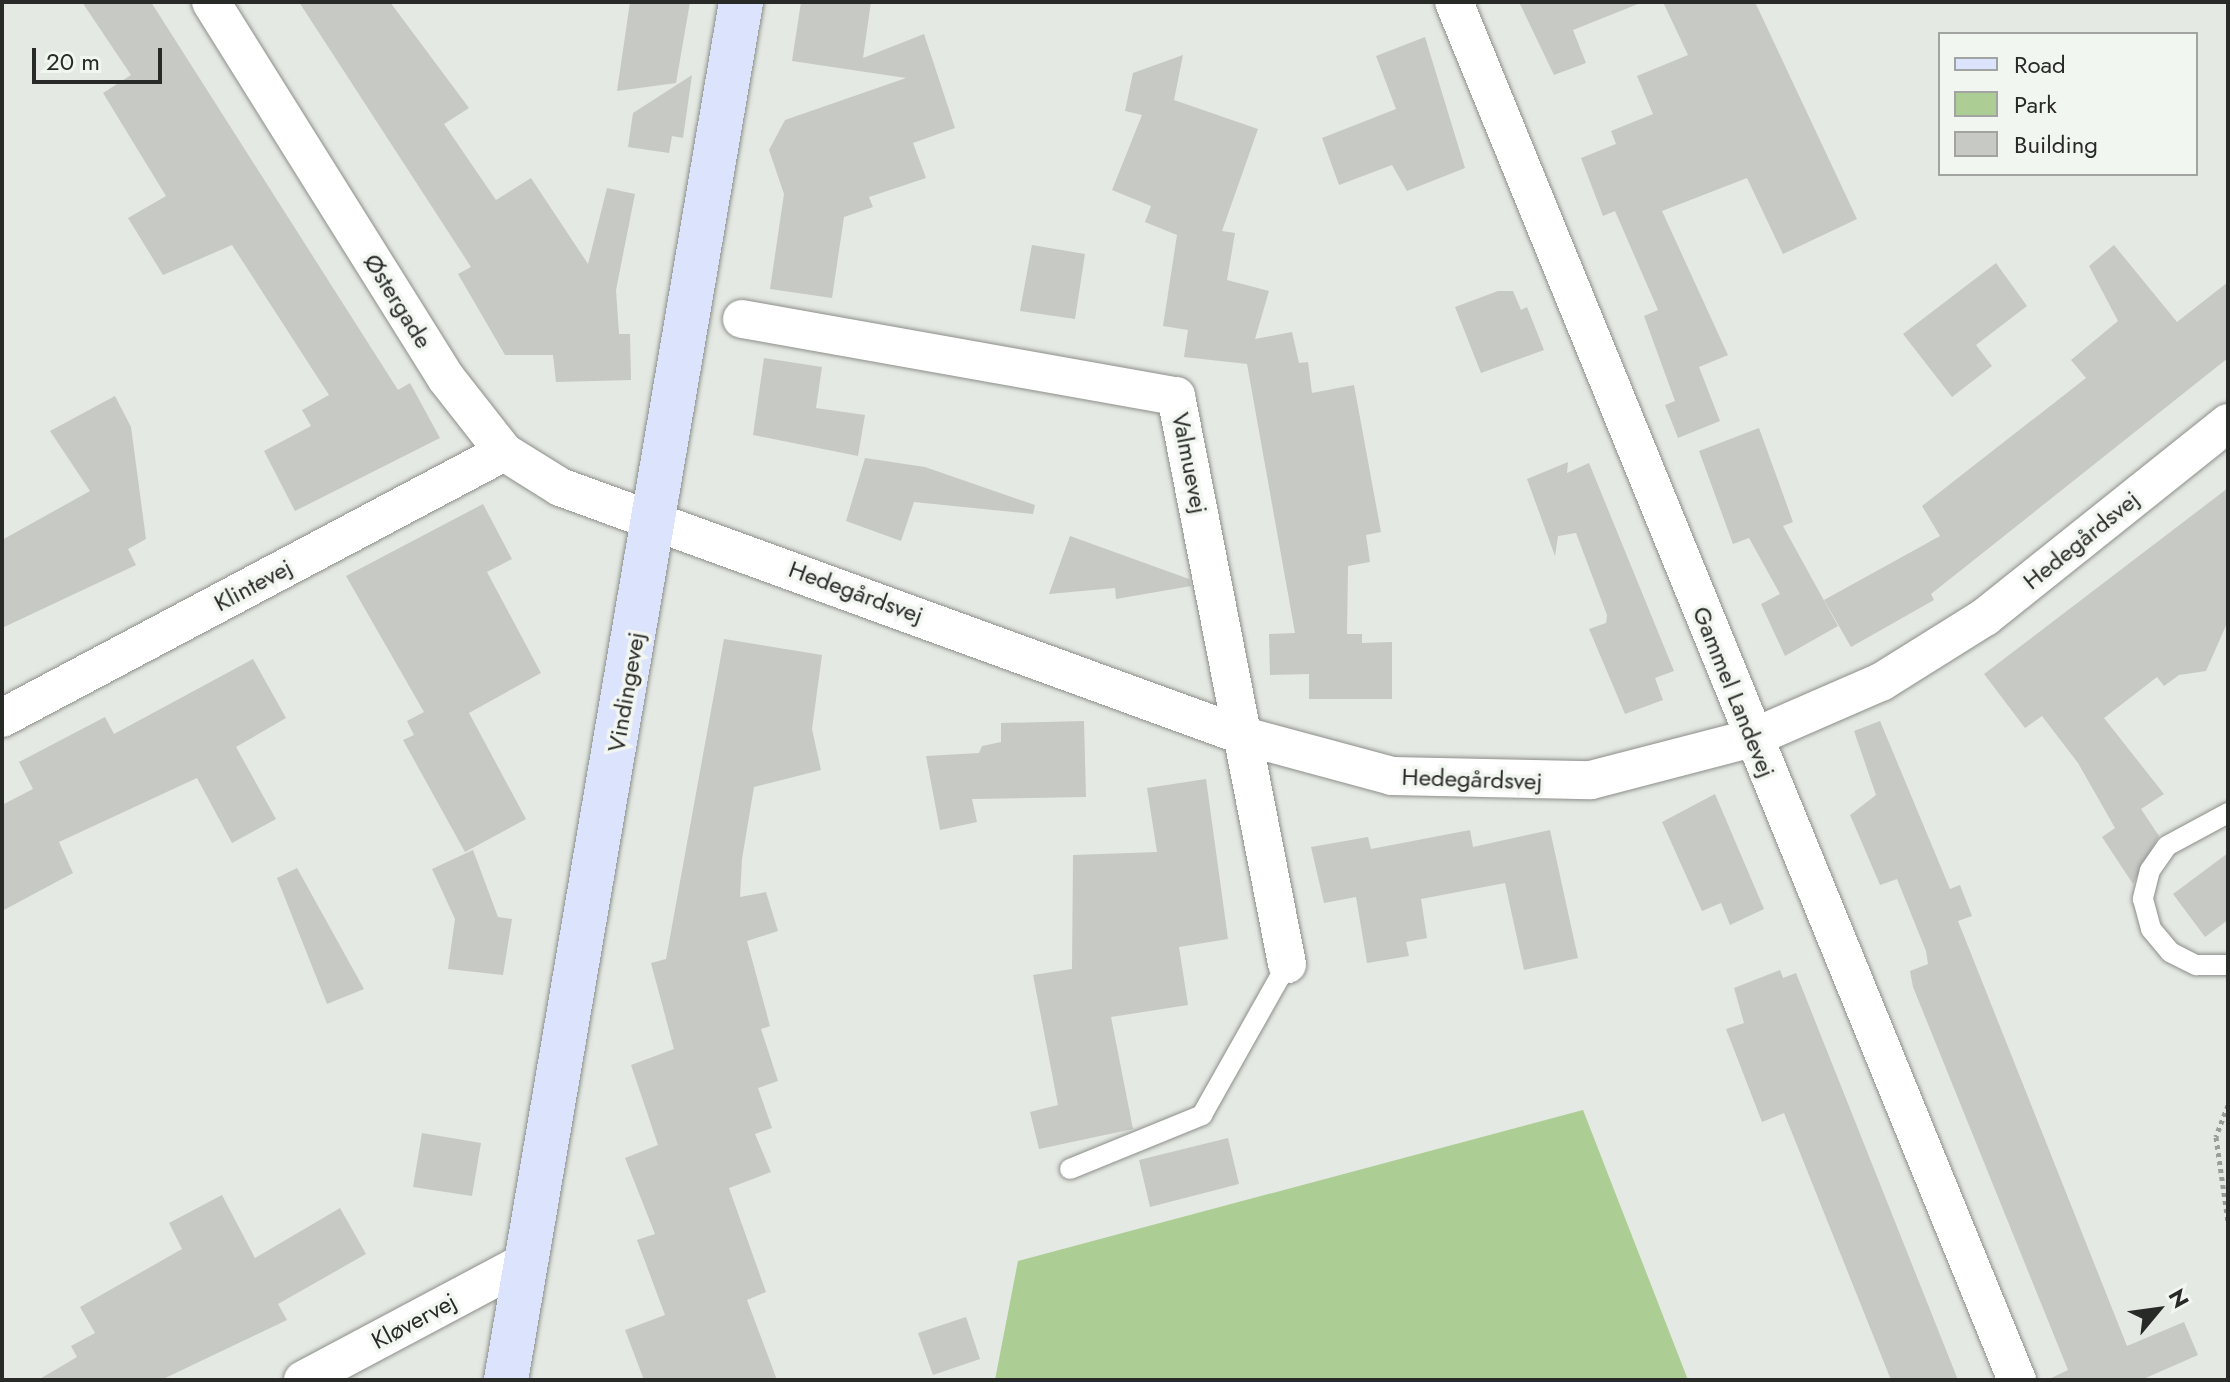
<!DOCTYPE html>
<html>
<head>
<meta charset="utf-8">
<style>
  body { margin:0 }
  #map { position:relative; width:2230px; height:1382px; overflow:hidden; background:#e5e9e3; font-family:Jost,sans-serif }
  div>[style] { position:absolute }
  .green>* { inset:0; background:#accd93 }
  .building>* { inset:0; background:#c6c9c4 }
  .path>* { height:5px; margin-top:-2.5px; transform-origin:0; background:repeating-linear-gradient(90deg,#9a9d99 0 4px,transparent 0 8px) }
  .roads { filter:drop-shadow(0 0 2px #8c8f8a) drop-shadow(0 0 2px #8c8f8a) }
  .lane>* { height:20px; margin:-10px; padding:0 10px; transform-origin:10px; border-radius:10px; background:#fff }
  .street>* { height:38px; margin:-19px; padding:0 19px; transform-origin:19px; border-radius:19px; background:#fff }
  .secondary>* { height:44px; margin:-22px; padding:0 22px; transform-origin:22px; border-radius:22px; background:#dce3fc }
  span { translate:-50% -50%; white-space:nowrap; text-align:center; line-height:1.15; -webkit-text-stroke:7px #f2f6f0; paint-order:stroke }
  .street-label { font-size:24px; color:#282a28 }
  .frame { position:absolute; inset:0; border:4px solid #282a28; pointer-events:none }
  .legend { position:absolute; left:1938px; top:32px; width:260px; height:144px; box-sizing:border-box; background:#f2f6f0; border:2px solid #a1a4a0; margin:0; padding:10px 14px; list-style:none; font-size:24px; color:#282a28 }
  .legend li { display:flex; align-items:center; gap:16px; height:40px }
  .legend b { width:40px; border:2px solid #a1a4a0 }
  .north { position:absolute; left:2118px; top:1270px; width:80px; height:80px; -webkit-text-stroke:6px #f2f6f0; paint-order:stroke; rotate:61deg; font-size:22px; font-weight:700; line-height:32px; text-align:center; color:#282a28 }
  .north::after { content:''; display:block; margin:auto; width:28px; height:36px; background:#282a28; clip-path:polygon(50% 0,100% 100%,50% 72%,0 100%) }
  .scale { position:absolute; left:32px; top:48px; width:130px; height:36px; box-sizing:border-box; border:4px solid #282a28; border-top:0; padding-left:10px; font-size:24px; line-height:28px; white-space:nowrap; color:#282a28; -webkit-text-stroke:6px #f2f6f0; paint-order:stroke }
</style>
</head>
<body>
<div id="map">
  <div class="green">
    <div style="clip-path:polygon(1583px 1110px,1688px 1380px,995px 1380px,1018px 1261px)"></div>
  </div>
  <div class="building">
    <div style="clip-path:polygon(82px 2px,151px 2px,398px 390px,410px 383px,440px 438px,295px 511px,264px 451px,311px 426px,302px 410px,329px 395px,232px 245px,163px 275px,128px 218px,166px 196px,103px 93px,131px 75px)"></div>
    <div style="clip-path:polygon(299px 2px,390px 2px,469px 108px,444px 124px,496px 200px,531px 178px,588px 264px,607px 188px,635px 194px,616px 290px,619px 334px,630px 334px,631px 380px,556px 382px,553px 355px,505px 355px,458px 274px,471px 267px)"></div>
    <div style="clip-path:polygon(630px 2px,690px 2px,676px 83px,617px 91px)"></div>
    <div style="clip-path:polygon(801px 2px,871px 2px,863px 58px,924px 34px,955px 128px,913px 143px,926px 178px,869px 197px,873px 207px,844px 217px,832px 298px,770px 289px,784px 194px,769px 150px,785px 120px,906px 78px,792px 61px)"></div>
    <div style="clip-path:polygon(1519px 2px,1638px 2px,1638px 4px,1573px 30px,1586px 63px,1554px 75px)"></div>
    <div style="clip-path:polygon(1663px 2px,1755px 2px,1857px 219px,1783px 254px,1747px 178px,1662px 211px,1728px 355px,1699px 367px,1720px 421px,1678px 438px,1665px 405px,1675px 401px,1644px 316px,1658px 310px,1615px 211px,1603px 216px,1581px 158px,1616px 144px,1611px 131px,1653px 114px,1637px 76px,1688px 55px)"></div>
    <div style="clip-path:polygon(1425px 37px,1465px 168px,1407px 191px,1392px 165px,1339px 185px,1322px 138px,1396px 109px,1376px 56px)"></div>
    <div style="clip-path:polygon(1183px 55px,1174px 100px,1258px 129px,1222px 231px,1235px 233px,1227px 280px,1269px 291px,1255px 339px,1292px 332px,1299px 363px,1308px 362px,1312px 393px,1354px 385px,1381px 532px,1366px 535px,1370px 562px,1348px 566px,1347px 634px,1362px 634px,1362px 643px,1392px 642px,1392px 699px,1309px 699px,1309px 674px,1270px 675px,1269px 634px,1295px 633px,1247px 364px,1184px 357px,1188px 330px,1163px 326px,1177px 235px,1145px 222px,1151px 206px,1112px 190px,1142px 115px,1125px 111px,1133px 73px)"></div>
    <div style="clip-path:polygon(692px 75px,683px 138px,672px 136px,669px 153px,628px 147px,633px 113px)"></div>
    <div style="clip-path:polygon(1032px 245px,1085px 254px,1075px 319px,1020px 311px)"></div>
    <div style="clip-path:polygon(2114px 245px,2177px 322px,2228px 282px,2228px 358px,1931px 594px,1934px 600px,1851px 647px,1824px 600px,1940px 536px,1922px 506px,2086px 378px,2071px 360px,2118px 321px,2089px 266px)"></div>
    <div style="clip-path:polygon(1996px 263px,2027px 306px,1976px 345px,1992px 366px,1952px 397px,1903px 334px)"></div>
    <div style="clip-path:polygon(1498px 291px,1513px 291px,1521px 310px,1527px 307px,1544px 350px,1481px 373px,1455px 307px)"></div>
    <div style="clip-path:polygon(764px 358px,822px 367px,816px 408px,865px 415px,858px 456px,753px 435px)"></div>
    <div style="clip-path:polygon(115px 396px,131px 427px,146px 539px,128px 549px,136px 565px,2px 628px,2px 540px,90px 491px,50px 431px)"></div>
    <div style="clip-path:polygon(1759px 428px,1793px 522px,1783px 526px,1838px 626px,1785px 656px,1761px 604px,1780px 594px,1749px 538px,1733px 544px,1699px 451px)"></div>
    <div style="clip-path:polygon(865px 458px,925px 467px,1035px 505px,1033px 514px,914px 502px,901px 541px,846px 521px)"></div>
    <div style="clip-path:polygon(1568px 462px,1567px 473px,1589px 463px,1674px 671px,1655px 678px,1663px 700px,1625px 714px,1589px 629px,1606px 623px,1607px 615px,1576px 533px,1558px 536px,1555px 556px,1527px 479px)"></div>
    <div style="clip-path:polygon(2228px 488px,2228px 621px,2206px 671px,2179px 675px,2164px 686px,2157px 677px,2104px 718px,2164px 794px,2141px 809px,2159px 836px,2133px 884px,2102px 837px,2115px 828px,2078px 763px,2042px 716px,2025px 728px,1984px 674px)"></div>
    <div style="clip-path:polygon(483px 504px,512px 559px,487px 572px,541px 673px,469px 713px,526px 819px,465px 852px,403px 740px,414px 735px,407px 721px,424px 712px,346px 576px)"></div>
    <div style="clip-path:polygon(1070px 536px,1189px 579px,1191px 586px,1116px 599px,1115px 588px,1049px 594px)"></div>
    <div style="clip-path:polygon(724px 639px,822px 655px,812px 729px,821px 770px,754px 787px,742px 859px,740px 897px,766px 892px,778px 931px,747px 941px,770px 1026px,761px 1029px,778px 1081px,758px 1088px,772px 1128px,755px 1134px,771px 1172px,729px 1188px,766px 1292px,747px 1300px,777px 1380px,644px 1380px,625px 1330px,665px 1315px,637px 1240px,655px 1234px,625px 1158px,658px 1145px,631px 1065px,674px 1049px,651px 963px,666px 959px)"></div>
    <div style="clip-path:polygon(253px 659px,286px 718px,236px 747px,276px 819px,232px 843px,197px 778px,59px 842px,73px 873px,2px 911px,2px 805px,33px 789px,19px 762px,105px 717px,114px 734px)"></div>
    <div style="clip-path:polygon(1084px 721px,1086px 797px,972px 799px,977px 822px,940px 830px,926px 756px,979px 753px,982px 746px,1001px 742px,1001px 723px)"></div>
    <div style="clip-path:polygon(1880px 721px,1950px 889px,1960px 885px,1972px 916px,1958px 921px,2127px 1346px,2184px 1322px,2198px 1355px,2141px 1380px,2047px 1380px,2068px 1370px,1913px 987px,1910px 971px,1928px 964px,1926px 951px,1897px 879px,1880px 885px,1850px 815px,1876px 795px,1854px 731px)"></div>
    <div style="clip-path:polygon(1206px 779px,1228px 939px,1179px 947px,1188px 1005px,1111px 1017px,1133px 1129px,1039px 1149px,1030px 1112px,1058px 1105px,1033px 975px,1072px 969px,1073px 855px,1157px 852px,1147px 788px)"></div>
    <div style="clip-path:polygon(1715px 794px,1764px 909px,1730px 925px,1721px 903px,1702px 911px,1662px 822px)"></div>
    <div style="clip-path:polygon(1470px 830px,1473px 847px,1550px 830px,1578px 958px,1524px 970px,1505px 883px,1421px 899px,1427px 938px,1406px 942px,1409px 956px,1367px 963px,1356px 897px,1324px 903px,1311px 847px,1368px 837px,1371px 849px)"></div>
    <div style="clip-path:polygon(473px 850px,498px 917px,512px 919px,503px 975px,448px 969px,455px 919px,432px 869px)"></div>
    <div style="clip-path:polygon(2228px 853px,2228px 920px,2205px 937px,2173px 894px)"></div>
    <div style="clip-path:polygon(297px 868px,364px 989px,327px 1004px,277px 878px)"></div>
    <div style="clip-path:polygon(1780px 970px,1783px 978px,1796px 973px,1958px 1380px,1891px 1380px,1784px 1113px,1762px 1122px,1726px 1029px,1744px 1023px,1734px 988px)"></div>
    <div style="clip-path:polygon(422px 1133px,481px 1143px,472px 1196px,413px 1187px)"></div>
    <div style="clip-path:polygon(1228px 1138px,1239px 1184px,1150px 1207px,1139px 1160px)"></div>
    <div style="clip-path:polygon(222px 1195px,255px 1258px,340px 1208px,366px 1254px,278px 1304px,287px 1320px,161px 1380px,38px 1380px,77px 1357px,71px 1346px,95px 1333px,80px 1307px,182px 1249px,169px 1223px)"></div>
    <div style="clip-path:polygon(966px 1317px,980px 1359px,933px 1375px,918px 1333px)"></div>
  </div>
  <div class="path">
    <div style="left:2228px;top:1105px;width:34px;rotate:111deg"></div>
    <div style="left:2216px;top:1137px;width:85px;rotate:81.9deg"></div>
  </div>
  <div class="roads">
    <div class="lane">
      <div style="left:2228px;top:813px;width:69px;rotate:151.6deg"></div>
      <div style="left:2167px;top:846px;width:29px;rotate:125deg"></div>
      <div style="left:2150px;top:870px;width:30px;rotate:104deg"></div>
      <div style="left:2143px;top:899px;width:31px;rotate:75deg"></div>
      <div style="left:2151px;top:929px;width:30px;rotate:50deg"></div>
      <div style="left:2170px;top:952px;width:29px;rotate:27deg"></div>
      <div style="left:2196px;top:965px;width:32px"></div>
      <div style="left:1070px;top:1169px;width:143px;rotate:-22.2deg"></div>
      <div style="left:1202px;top:1115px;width:173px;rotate:-60.6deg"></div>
    </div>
    <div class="street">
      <div style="left:211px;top:2px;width:443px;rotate:58deg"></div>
      <div style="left:446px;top:378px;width:94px;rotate:51.9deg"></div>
      <div style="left:504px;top:452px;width:66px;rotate:32deg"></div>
      <div style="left:560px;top:487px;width:728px;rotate:20deg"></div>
      <div style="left:1244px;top:736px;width:153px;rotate:15.1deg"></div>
      <div style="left:1392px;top:776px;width:199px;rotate:1.2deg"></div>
      <div style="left:1591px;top:780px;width:166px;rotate:-14.6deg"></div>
      <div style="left:1752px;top:738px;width:141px;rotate:-23.5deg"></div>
      <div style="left:1881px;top:682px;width:123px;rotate:-32deg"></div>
      <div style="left:1985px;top:617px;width:311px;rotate:-38.6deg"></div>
      <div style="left:1454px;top:2px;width:1489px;rotate:67.78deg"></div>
      <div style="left:742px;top:319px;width:441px;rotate:10.1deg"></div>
      <div style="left:1176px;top:396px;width:579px;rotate:78.94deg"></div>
      <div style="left:2px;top:718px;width:568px;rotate:-27.92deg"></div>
      <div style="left:303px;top:1380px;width:251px;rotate:-28deg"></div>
    </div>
    <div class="secondary">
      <div style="left:506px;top:1380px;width:1398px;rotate:-80.32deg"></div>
    </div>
  </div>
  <div class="street-label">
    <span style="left:398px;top:301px;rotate:58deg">Østergade</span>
    <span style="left:1190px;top:463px;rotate:79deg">Valmuevej</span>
    <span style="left:2081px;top:540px;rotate:-39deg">Hedegårdsvej</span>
    <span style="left:253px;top:585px;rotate:-28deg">Klintevej</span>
    <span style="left:856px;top:592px;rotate:20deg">Hedegårdsvej</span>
    <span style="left:626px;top:692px;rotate:-80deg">Vindingevej</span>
    <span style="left:1734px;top:692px;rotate:68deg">Gammel Landevej</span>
    <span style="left:1472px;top:779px;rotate:2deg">Hedegårdsvej</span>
    <span style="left:414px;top:1321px;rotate:-28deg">Kløvervej</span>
  </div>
  <div class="frame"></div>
  <ul class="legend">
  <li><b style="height:10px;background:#dce3fc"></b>Road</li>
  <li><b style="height:22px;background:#accd93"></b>Park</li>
  <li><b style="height:22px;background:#c6c9c4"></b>Building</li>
  </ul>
  <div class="north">N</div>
  <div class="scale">20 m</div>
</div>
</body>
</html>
